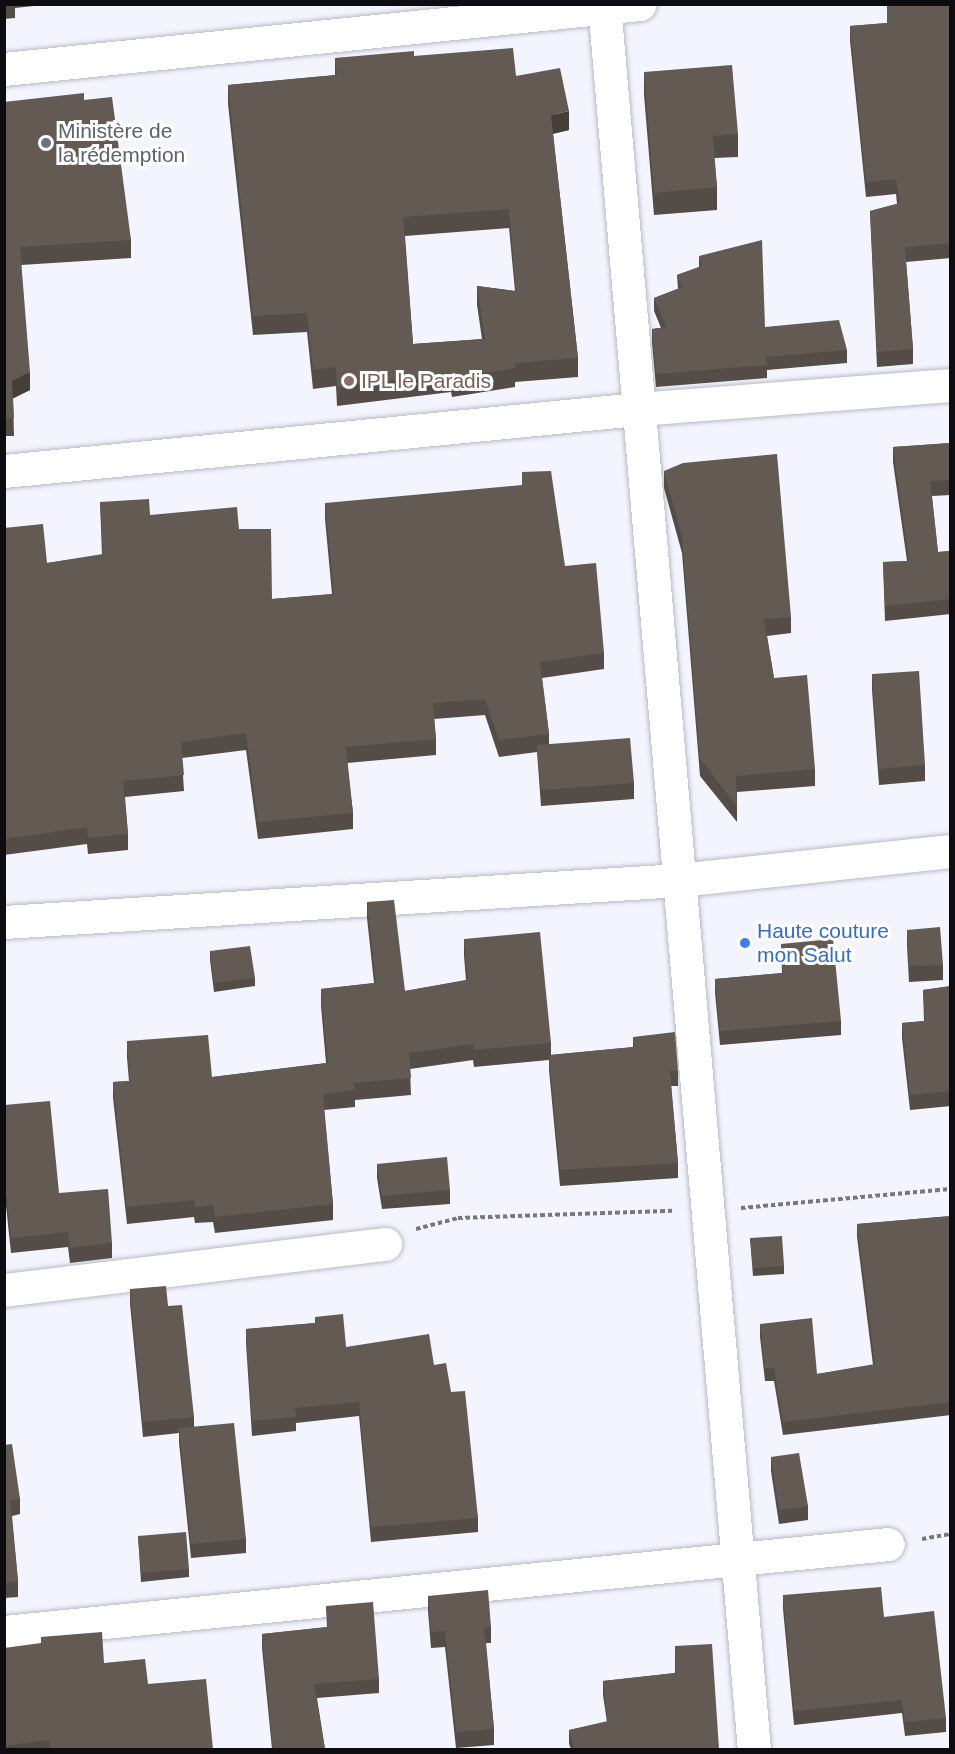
<!DOCTYPE html>
<html>
<head>
<meta charset="utf-8">
<style>
  body { margin:0 }
  #map { position:relative; width:955px; height:1754px; overflow:hidden; background:#f3f4fe; font-family:Arial,sans-serif }
  div>[style] { position:absolute }
  .path>* { height:4px; margin-top:-2px; transform-origin:0; background:repeating-linear-gradient(90deg,#77787f 0 4.5px,transparent 0 7.5px) }
  .roads { filter:drop-shadow(0 0 2px #b9bac5) drop-shadow(0 0 2px #b9bac5) }
  .minor>* { height:33px; margin:-16.5px; padding:0 16.5px; transform-origin:16.5px; border-radius:16.5px; background:#fff }
  .wall>* { inset:0; background:#544d47 }
  .shaded-wall>* { inset:0; background:#453f3a }
  .building>* { inset:0; background:#625a53 }
  .dots>* { width:16px; height:16px; translate:-50% -50%; box-sizing:border-box; border:3px solid #fff; border-radius:50% }
  span { translate:-50% -50%; white-space:nowrap; text-align:center; line-height:1.15; -webkit-text-stroke:6px #fff; paint-order:stroke }
  .worship-label { font-size:21px; color:#5b616d }
  .left { translate:0 -50%; text-align:left }
  .education-label { font-size:21px; color:#785e54 }
  .shop-label { font-size:21px; color:#366cbe }
  .frame { position:absolute; inset:0; border:6px solid #0d0d11; pointer-events:none }
</style>
</head>
<body>
<div id="map">
  <div class="path">
    <div style="left:741px;top:1208px;width:210px;rotate:-5.2deg"></div>
    <div style="left:416px;top:1229px;width:43px;rotate:-14.7deg"></div>
    <div style="left:458px;top:1218px;width:215px;rotate:-1.9deg"></div>
    <div style="left:922px;top:1539px;width:28px;rotate:-10deg"></div>
  </div>
  <div class="roads">
    <div class="minor">
      <div style="left:604px;top:4px;width:1752px;rotate:85.09deg"></div>
      <div style="left:4px;top:69px;width:639px;rotate:-5.84deg"></div>
      <div style="left:4px;top:471px;width:637px;rotate:-5.59deg"></div>
      <div style="left:638px;top:409px;width:313px;rotate:-4.4deg"></div>
      <div style="left:4px;top:922px;width:676px;rotate:-3.56deg"></div>
      <div style="left:679px;top:880px;width:273px;rotate:-6.1deg"></div>
      <div style="left:4px;top:1290px;width:384px;rotate:-6.9deg"></div>
      <div style="left:4px;top:1632px;width:888px;rotate:-5.68deg"></div>
    </div>
  </div>
  <div class="wall">
    <div style="clip-path:polygon(4px 4px,52px 4px,15px 8px,15px 18px,4px 19px)"></div>
    <div style="clip-path:polygon(951px 4px,951px 258px,906px 262px,913px 349px,913px 364px,877px 367px,870px 211px,897px 204px,896px 194px,866px 197px,850px 41px,850px 26px,887px 23px)"></div>
    <div style="clip-path:polygon(evenodd,414px 56px,516px 76px,569px 130px,553px 134px,578px 358px,578px 377px,515px 382px,515px 387px,452px 397px,451px 392px,337px 406px,336px 386px,313px 389px,307px 332px,253px 335px,228px 104px,228px 85px,335px 75px,335px 58px,414px 56px,509px 228px,515px 291px,477px 286px,477px 305px,482px 339px,413px 344px,405px 236px,509px 228px)"></div>
    <div style="clip-path:polygon(644px 72px,738px 134px,738px 157px,714px 158px,717px 187px,717px 210px,654px 215px,644px 95px)"></div>
    <div style="clip-path:polygon(84px 100px,131px 240px,131px 258px,21px 265px,30px 390px,13px 398px,14px 436px,4px 436px,4px 102px)"></div>
    <div style="clip-path:polygon(699px 256px,765px 327px,847px 350px,847px 363px,767px 370px,767px 378px,656px 387px,652px 342px,652px 329px,661px 328px,654px 311px,654px 298px,678px 289px,677px 275px,699px 267px)"></div>
    <div style="clip-path:polygon(951px 443px,951px 495px,932px 496px,938px 552px,951px 551px,951px 614px,885px 621px,883px 562px,907px 561px,893px 462px,893px 447px)"></div>
    <div style="clip-path:polygon(664px 471px,791px 617px,791px 633px,767px 636px,774px 678px,815px 769px,815px 786px,737px 792px,737px 822px,700px 776px,682px 553px,664px 488px)"></div>
    <div style="clip-path:polygon(100px 502px,150px 515px,239px 529px,272px 599px,332px 594px,325px 519px,325px 503px,565px 566px,604px 653px,604px 669px,542px 678px,549px 734px,549px 744px,634px 783px,634px 799px,541px 806px,537px 752px,499px 757px,485px 715px,434px 719px,436px 739px,436px 755px,347px 763px,353px 813px,353px 829px,258px 839px,246px 750px,182px 758px,184px 791px,125px 797px,128px 834px,128px 850px,88px 854px,87px 844px,4px 855px,4px 528px,47px 563px,102px 555px)"></div>
    <div style="clip-path:polygon(872px 674px,925px 765px,925px 781px,879px 785px,872px 690px)"></div>
    <div style="clip-path:polygon(367px 902px,405px 991px,466px 980px,464px 956px,464px 939px,551px 1043px,551px 1055px,633px 1047px,633px 1037px,678px 1071px,678px 1086px,671px 1086px,678px 1163px,678px 1178px,560px 1186px,549px 1070px,549px 1060px,474px 1067px,473px 1060px,410px 1069px,411px 1095px,355px 1100px,355px 1107px,324px 1110px,333px 1204px,333px 1220px,215px 1233px,213px 1222px,195px 1223px,194px 1217px,127px 1224px,113px 1098px,113px 1082px,129px 1081px,127px 1058px,127px 1041px,212px 1077px,326px 1063px,321px 1006px,321px 989px,374px 983px,367px 918px)"></div>
    <div style="clip-path:polygon(907px 930px,943px 965px,943px 980px,909px 982px,907px 946px)"></div>
    <div style="clip-path:polygon(781px 944px,841px 1021px,841px 1035px,720px 1045px,715px 993px,715px 979px,782px 973px)"></div>
    <div style="clip-path:polygon(210px 951px,255px 978px,255px 986px,214px 992px,210px 960px)"></div>
    <div style="clip-path:polygon(951px 986px,951px 1106px,910px 1110px,902px 1038px,902px 1023px,924px 1021px,923px 990px)"></div>
    <div style="clip-path:polygon(4px 1105px,59px 1193px,112px 1243px,112px 1258px,70px 1263px,68px 1247px,11px 1253px,4px 1187px)"></div>
    <div style="clip-path:polygon(377px 1164px,450px 1190px,450px 1204px,382px 1209px,377px 1178px)"></div>
    <div style="clip-path:polygon(951px 1216px,951px 1415px,783px 1435px,774px 1381px,765px 1381px,760px 1337px,760px 1324px,817px 1374px,873px 1365px,857px 1237px,857px 1224px)"></div>
    <div style="clip-path:polygon(750px 1238px,784px 1266px,784px 1274px,753px 1276px)"></div>
    <div style="clip-path:polygon(130px 1289px,168px 1306px,194px 1417px,194px 1427px,246px 1539px,246px 1553px,191px 1558px,179px 1443px,179px 1433px,143px 1437px,130px 1304px)"></div>
    <div style="clip-path:polygon(315px 1317px,346px 1347px,434px 1365px,451px 1392px,478px 1518px,478px 1532px,371px 1542px,359px 1416px,296px 1423px,296px 1431px,252px 1436px,246px 1343px,246px 1329px,315px 1323px)"></div>
    <div style="clip-path:polygon(4px 1445px,20px 1499px,20px 1514px,12px 1516px,18px 1581px,18px 1597px,4px 1598px)"></div>
    <div style="clip-path:polygon(771px 1457px,808px 1506px,808px 1520px,779px 1524px,771px 1471px)"></div>
    <div style="clip-path:polygon(138px 1536px,189px 1569px,189px 1577px,141px 1582px)"></div>
    <div style="clip-path:polygon(783px 1595px,884px 1617px,946px 1718px,946px 1732px,905px 1736px,902px 1713px,794px 1725px,783px 1609px)"></div>
    <div style="clip-path:polygon(428px 1596px,491px 1627px,491px 1643px,486px 1643px,494px 1729px,494px 1745px,456px 1748px,445px 1647px,431px 1648px,428px 1611px)"></div>
    <div style="clip-path:polygon(326px 1606px,379px 1679px,379px 1693px,317px 1698px,325px 1749px,272px 1749px,262px 1648px,262px 1634px,327px 1627px)"></div>
    <div style="clip-path:polygon(675px 1646px,719px 1749px,571px 1749px,569px 1744px,569px 1730px,607px 1722px,603px 1695px,603px 1681px,675px 1673px)"></div>
    <div style="clip-path:polygon(4px 1648px,104px 1663px,148px 1684px,213px 1749px,4px 1749px)"></div>
  </div>
  <div class="shaded-wall">
    <div style="clip-path:polygon(569px 111px,569px 130px,551px 134px,551px 115px)"></div>
    <div style="clip-path:polygon(30px 372px,30px 390px,12px 399px,12px 381px)"></div>
  </div>
  <div class="building">
    <div style="clip-path:polygon(887px 4px,951px 4px,951px 243px,905px 247px,913px 349px,877px 352px,870px 211px,900px 203px,896px 179px,866px 182px,850px 26px,887px 23px)"></div>
    <div style="clip-path:polygon(evenodd,513px 48px,516px 76px,560px 68px,569px 111px,551px 115px,578px 358px,515px 363px,515px 368px,452px 378px,451px 373px,337px 387px,336px 367px,313px 370px,307px 313px,253px 316px,228px 85px,337px 75px,335px 58px,414px 51px,414px 56px,513px 48px,509px 209px,516px 291px,477px 286px,485px 339px,413px 344px,403px 217px,509px 209px)"></div>
    <div style="clip-path:polygon(732px 65px,738px 134px,713px 136px,717px 187px,654px 193px,644px 72px)"></div>
    <div style="clip-path:polygon(84px 93px,84px 100px,112px 97px,131px 240px,20px 247px,30px 372px,12px 381px,14px 418px,4px 418px,4px 102px)"></div>
    <div style="clip-path:polygon(762px 240px,765px 327px,839px 320px,847px 350px,766px 357px,767px 365px,656px 374px,652px 329px,666px 327px,654px 298px,682px 287px,677px 275px,702px 266px,699px 256px)"></div>
    <div style="clip-path:polygon(951px 443px,951px 480px,930px 481px,938px 552px,951px 551px,951px 599px,885px 606px,883px 562px,909px 561px,893px 447px)"></div>
    <div style="clip-path:polygon(777px 454px,791px 617px,764px 619px,774px 678px,807px 675px,815px 769px,736px 776px,737px 806px,700px 759px,682px 537px,664px 471px,683px 463px)"></div>
    <div style="clip-path:polygon(551px 471px,565px 566px,596px 563px,604px 653px,540px 662px,549px 734px,499px 740px,485px 699px,433px 703px,436px 739px,346px 747px,353px 813px,258px 822px,246px 733px,181px 742px,184px 775px,123px 781px,128px 834px,88px 838px,87px 827px,4px 839px,4px 528px,43px 524px,47px 563px,103px 554px,100px 502px,149px 499px,150px 515px,237px 507px,239px 529px,271px 529px,272px 599px,334px 594px,325px 503px,522px 485px,522px 472px)"></div>
    <div style="clip-path:polygon(919px 671px,925px 765px,879px 769px,872px 674px)"></div>
    <div style="clip-path:polygon(630px 738px,634px 783px,541px 790px,537px 745px)"></div>
    <div style="clip-path:polygon(394px 900px,405px 991px,468px 980px,464px 939px,540px 932px,551px 1043px,474px 1050px,473px 1044px,409px 1053px,411px 1078px,354px 1083px,355px 1090px,323px 1094px,333px 1204px,215px 1217px,213px 1205px,195px 1207px,194px 1200px,127px 1207px,113px 1082px,130px 1081px,127px 1041px,208px 1035px,212px 1077px,328px 1063px,321px 989px,376px 983px,367px 902px)"></div>
    <div style="clip-path:polygon(940px 927px,943px 965px,909px 966px,907px 930px)"></div>
    <div style="clip-path:polygon(833px 939px,841px 1021px,720px 1031px,715px 979px,783px 973px,781px 944px)"></div>
    <div style="clip-path:polygon(250px 946px,255px 978px,214px 983px,210px 951px)"></div>
    <div style="clip-path:polygon(951px 986px,951px 1091px,910px 1095px,902px 1023px,925px 1021px,923px 990px)"></div>
    <div style="clip-path:polygon(675px 1032px,678px 1071px,670px 1071px,678px 1163px,560px 1170px,549px 1055px,634px 1047px,633px 1037px)"></div>
    <div style="clip-path:polygon(50px 1101px,59px 1193px,108px 1189px,112px 1243px,70px 1248px,68px 1232px,11px 1238px,4px 1172px,4px 1105px)"></div>
    <div style="clip-path:polygon(447px 1157px,450px 1190px,382px 1196px,377px 1164px)"></div>
    <div style="clip-path:polygon(951px 1216px,951px 1402px,783px 1422px,774px 1368px,765px 1368px,760px 1324px,812px 1318px,817px 1374px,875px 1364px,857px 1224px)"></div>
    <div style="clip-path:polygon(782px 1236px,784px 1266px,753px 1268px,750px 1238px)"></div>
    <div style="clip-path:polygon(166px 1286px,168px 1306px,182px 1305px,194px 1417px,143px 1422px,130px 1289px)"></div>
    <div style="clip-path:polygon(343px 1314px,346px 1347px,429px 1334px,434px 1365px,446px 1363px,451px 1392px,465px 1391px,478px 1518px,371px 1527px,359px 1402px,295px 1408px,296px 1417px,252px 1421px,246px 1329px,316px 1323px,315px 1317px)"></div>
    <div style="clip-path:polygon(234px 1423px,246px 1539px,191px 1544px,179px 1428px)"></div>
    <div style="clip-path:polygon(12px 1444px,20px 1499px,10px 1500px,18px 1581px,4px 1583px,4px 1445px)"></div>
    <div style="clip-path:polygon(799px 1453px,808px 1506px,779px 1510px,771px 1457px)"></div>
    <div style="clip-path:polygon(186px 1532px,189px 1569px,141px 1573px,138px 1536px)"></div>
    <div style="clip-path:polygon(881px 1587px,884px 1617px,934px 1611px,946px 1718px,905px 1722px,902px 1700px,794px 1711px,783px 1595px)"></div>
    <div style="clip-path:polygon(488px 1590px,491px 1627px,484px 1628px,494px 1729px,456px 1732px,445px 1631px,431px 1632px,428px 1596px)"></div>
    <div style="clip-path:polygon(373px 1602px,379px 1679px,314px 1684px,325px 1749px,273px 1749px,262px 1634px,328px 1627px,326px 1606px)"></div>
    <div style="clip-path:polygon(102px 1632px,104px 1663px,145px 1659px,148px 1684px,206px 1679px,213px 1749px,50px 1749px,49px 1740px,4px 1746px,4px 1648px,41px 1643px,41px 1637px)"></div>
    <div style="clip-path:polygon(712px 1644px,719px 1749px,574px 1749px,569px 1730px,608px 1721px,603px 1681px,676px 1673px,675px 1646px)"></div>
  </div>
  <div class="dots">
    <div style="left:46px;top:143px;background:#6b7280"></div>
    <div style="left:349px;top:381px;background:#8d6e63"></div>
    <div style="left:745px;top:943px;background:#3f7fe0"></div>
  </div>
  <div class="worship-label">
    <span class="left" style="left:58px;top:143px">Ministère de<br>la rédemption</span>
  </div>
  <div class="education-label">
    <span class="left" style="left:361px;top:381px">IPL le Paradis</span>
  </div>
  <div class="shop-label">
    <span class="left" style="left:757px;top:943px">Haute couture<br>mon Salut</span>
  </div>
  <div class="frame"></div>
</div>
</body>
</html>
